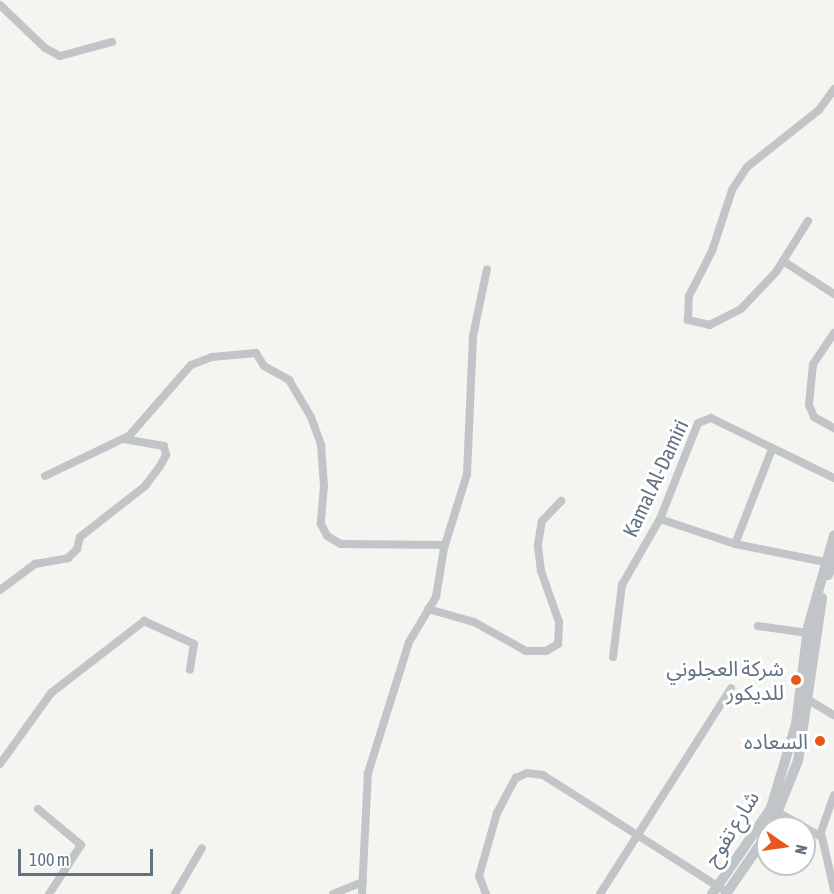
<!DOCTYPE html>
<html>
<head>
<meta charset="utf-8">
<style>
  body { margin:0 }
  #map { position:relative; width:834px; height:894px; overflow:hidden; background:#f4f4f0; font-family:"Asap Condensed","Noto Sans Arabic",sans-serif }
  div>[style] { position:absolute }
  .minor>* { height:8px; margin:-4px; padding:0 4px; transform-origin:4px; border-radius:4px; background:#c1c5c8 }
  .tertiary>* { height:10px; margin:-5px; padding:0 5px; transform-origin:5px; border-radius:5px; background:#c1c5c8 }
  .dots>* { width:16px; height:16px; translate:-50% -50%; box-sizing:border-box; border:3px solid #fff; border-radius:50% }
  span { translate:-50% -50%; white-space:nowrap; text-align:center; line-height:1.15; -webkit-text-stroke:6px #fff; paint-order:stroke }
  .street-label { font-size:21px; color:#627282 }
  .poi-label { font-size:21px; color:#627282 }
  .right { translate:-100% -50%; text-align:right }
  .north { position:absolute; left:756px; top:816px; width:60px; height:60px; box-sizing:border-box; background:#fff; border:2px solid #c0c7cd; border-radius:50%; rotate:103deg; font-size:16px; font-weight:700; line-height:24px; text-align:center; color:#627282 }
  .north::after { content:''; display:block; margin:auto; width:21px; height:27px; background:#e8561d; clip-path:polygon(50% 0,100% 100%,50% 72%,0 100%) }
  .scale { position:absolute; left:18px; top:849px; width:135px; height:27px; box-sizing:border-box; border:3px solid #627282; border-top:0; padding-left:8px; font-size:18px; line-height:21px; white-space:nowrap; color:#627282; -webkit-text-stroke:4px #fff; paint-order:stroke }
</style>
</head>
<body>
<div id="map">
  <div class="minor">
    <div style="left:0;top:5px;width:62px;rotate:43.7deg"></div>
    <div style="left:45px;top:48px;width:17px;rotate:28deg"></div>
    <div style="left:60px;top:56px;width:54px;rotate:-15.1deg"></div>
    <div style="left:808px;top:221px;width:60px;rotate:122.1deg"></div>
    <div style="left:776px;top:272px;width:51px;rotate:133.4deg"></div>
    <div style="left:741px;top:309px;width:35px;rotate:153deg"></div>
    <div style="left:710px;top:325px;width:23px;rotate:-167deg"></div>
    <div style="left:688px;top:320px;width:24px;rotate:-88deg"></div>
    <div style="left:689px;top:296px;width:51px;rotate:-62.9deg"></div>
    <div style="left:712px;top:251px;width:64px;rotate:-71.8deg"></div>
    <div style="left:732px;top:190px;width:27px;rotate:-57deg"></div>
    <div style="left:747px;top:167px;width:92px;rotate:-38.4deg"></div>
    <div style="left:819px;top:110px;width:26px;rotate:-54deg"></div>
    <div style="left:783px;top:261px;width:61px;rotate:32.9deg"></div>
    <div style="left:834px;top:333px;width:37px;rotate:124deg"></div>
    <div style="left:813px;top:364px;width:41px;rotate:95.6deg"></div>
    <div style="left:809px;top:405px;width:13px;rotate:67deg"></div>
    <div style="left:814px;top:417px;width:23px;rotate:29deg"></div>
    <div style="left:45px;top:476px;width:93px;rotate:-25.5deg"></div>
    <div style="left:129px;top:436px;width:94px;rotate:-48.9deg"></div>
    <div style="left:191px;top:365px;width:22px;rotate:-21deg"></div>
    <div style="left:212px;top:357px;width:44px;rotate:-5.2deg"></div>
    <div style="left:256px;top:353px;width:15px;rotate:58deg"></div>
    <div style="left:264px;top:366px;width:29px;rotate:29deg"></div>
    <div style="left:289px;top:380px;width:43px;rotate:59.3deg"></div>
    <div style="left:311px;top:417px;width:30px;rotate:70deg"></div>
    <div style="left:321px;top:445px;width:41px;rotate:85.8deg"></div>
    <div style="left:324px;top:486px;width:38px;rotate:95deg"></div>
    <div style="left:321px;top:524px;width:13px;rotate:63deg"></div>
    <div style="left:327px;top:536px;width:16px;rotate:30deg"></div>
    <div style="left:341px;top:544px;width:104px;rotate:0.6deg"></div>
    <div style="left:660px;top:519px;width:79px;rotate:18.4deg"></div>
    <div style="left:735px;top:544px;width:92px;rotate:11.3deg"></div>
    <div style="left:735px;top:544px;width:102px;rotate:-68.7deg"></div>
    <div style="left:0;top:590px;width:44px;rotate:-36.6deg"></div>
    <div style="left:35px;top:564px;width:34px;rotate:-10deg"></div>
    <div style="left:68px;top:558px;width:13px;rotate:-45deg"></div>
    <div style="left:77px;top:549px;width:12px;rotate:-76deg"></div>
    <div style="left:80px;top:537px;width:83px;rotate:-38.1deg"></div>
    <div style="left:145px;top:486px;width:25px;rotate:-53deg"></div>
    <div style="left:160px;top:466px;width:13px;rotate:-61deg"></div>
    <div style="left:166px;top:455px;width:9px;rotate:-103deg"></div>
    <div style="left:164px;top:446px;width:41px;rotate:-170.1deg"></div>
    <div style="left:428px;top:609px;width:48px;rotate:15.8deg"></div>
    <div style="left:474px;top:622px;width:60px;rotate:29.1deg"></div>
    <div style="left:526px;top:651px;width:20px"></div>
    <div style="left:546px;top:651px;width:14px;rotate:-30deg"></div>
    <div style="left:558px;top:644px;width:22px;rotate:-87deg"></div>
    <div style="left:559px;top:622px;width:54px;rotate:-109.4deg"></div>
    <div style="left:541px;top:571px;width:26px;rotate:-97deg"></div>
    <div style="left:538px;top:545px;width:24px;rotate:-81deg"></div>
    <div style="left:542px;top:521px;width:28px;rotate:-46deg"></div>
    <div style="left:758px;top:626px;width:50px;rotate:8deg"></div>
    <div style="left:613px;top:657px;width:73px;rotate:-82.9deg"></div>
    <div style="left:622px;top:585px;width:76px;rotate:-60.1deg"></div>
    <div style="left:660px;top:519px;width:103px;rotate:-68.4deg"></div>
    <div style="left:698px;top:423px;width:14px;rotate:-21deg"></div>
    <div style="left:711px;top:418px;width:137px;rotate:26deg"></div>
    <div style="left:807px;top:699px;width:31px;rotate:31deg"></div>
    <div style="left:0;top:764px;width:87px;rotate:-54.3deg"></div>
    <div style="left:51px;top:693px;width:118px;rotate:-37.7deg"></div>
    <div style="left:144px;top:621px;width:55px;rotate:24.7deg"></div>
    <div style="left:194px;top:644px;width:26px;rotate:99deg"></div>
    <div style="left:38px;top:809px;width:56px;rotate:39.9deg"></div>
    <div style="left:81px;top:845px;width:59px;rotate:123.1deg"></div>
    <div style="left:779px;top:813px;width:49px;rotate:29.2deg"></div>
    <div style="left:822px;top:837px;width:54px;rotate:77.2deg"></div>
    <div style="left:820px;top:835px;width:42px;rotate:-70.7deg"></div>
    <div style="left:175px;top:894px;width:53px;rotate:-59.6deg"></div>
    <div style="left:333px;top:894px;width:32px;rotate:-22deg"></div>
    <div style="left:362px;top:894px;width:121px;rotate:-87.2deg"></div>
    <div style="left:368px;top:773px;width:137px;rotate:-72.6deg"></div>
    <div style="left:409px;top:642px;width:52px;rotate:-59deg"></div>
    <div style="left:436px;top:597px;width:50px;rotate:-80.7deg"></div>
    <div style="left:444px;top:548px;width:77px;rotate:-72.7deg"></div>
    <div style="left:467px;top:474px;width:138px;rotate:-87.5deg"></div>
    <div style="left:473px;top:336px;width:68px;rotate:-78.2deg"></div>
    <div style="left:486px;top:894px;width:19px;rotate:-111deg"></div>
    <div style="left:479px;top:876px;width:66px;rotate:-74.1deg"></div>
    <div style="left:497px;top:813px;width:40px;rotate:-62deg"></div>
    <div style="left:516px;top:778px;width:12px;rotate:-24deg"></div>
    <div style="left:527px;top:773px;width:16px;rotate:7deg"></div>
    <div style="left:543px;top:775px;width:218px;rotate:32.5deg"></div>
    <div style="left:600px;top:894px;width:244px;rotate:-57.5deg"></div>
  </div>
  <div class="tertiary">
    <div style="left:828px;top:575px;width:18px;rotate:-71deg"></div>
    <div style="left:771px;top:828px;width:72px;rotate:-68.1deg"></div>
    <div style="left:798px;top:761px;width:165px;rotate:-81.6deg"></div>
    <div style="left:712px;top:894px;width:104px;rotate:-55.5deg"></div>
    <div style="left:771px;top:808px;width:88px;rotate:-73.4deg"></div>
    <div style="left:796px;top:724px;width:98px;rotate:-82.9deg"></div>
    <div style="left:808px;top:627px;width:95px;rotate:-74.1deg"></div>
    <div style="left:726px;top:894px;width:74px;rotate:-55.5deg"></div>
  </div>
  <div class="dots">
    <div style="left:796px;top:680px;background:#e8561d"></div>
    <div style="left:820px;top:741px;background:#e8561d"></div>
  </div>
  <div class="street-label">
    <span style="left:655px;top:478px;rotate:-65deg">Kamal Al-Damiri</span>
    <span style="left:731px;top:828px;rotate:-58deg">شارع تفوح</span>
  </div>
  <div class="poi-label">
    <span class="right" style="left:784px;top:680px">شركة العجلوني<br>للديكور</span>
    <span class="right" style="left:808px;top:741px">السعاده</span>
  </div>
  <div class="north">N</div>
  <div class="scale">100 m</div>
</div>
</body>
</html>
